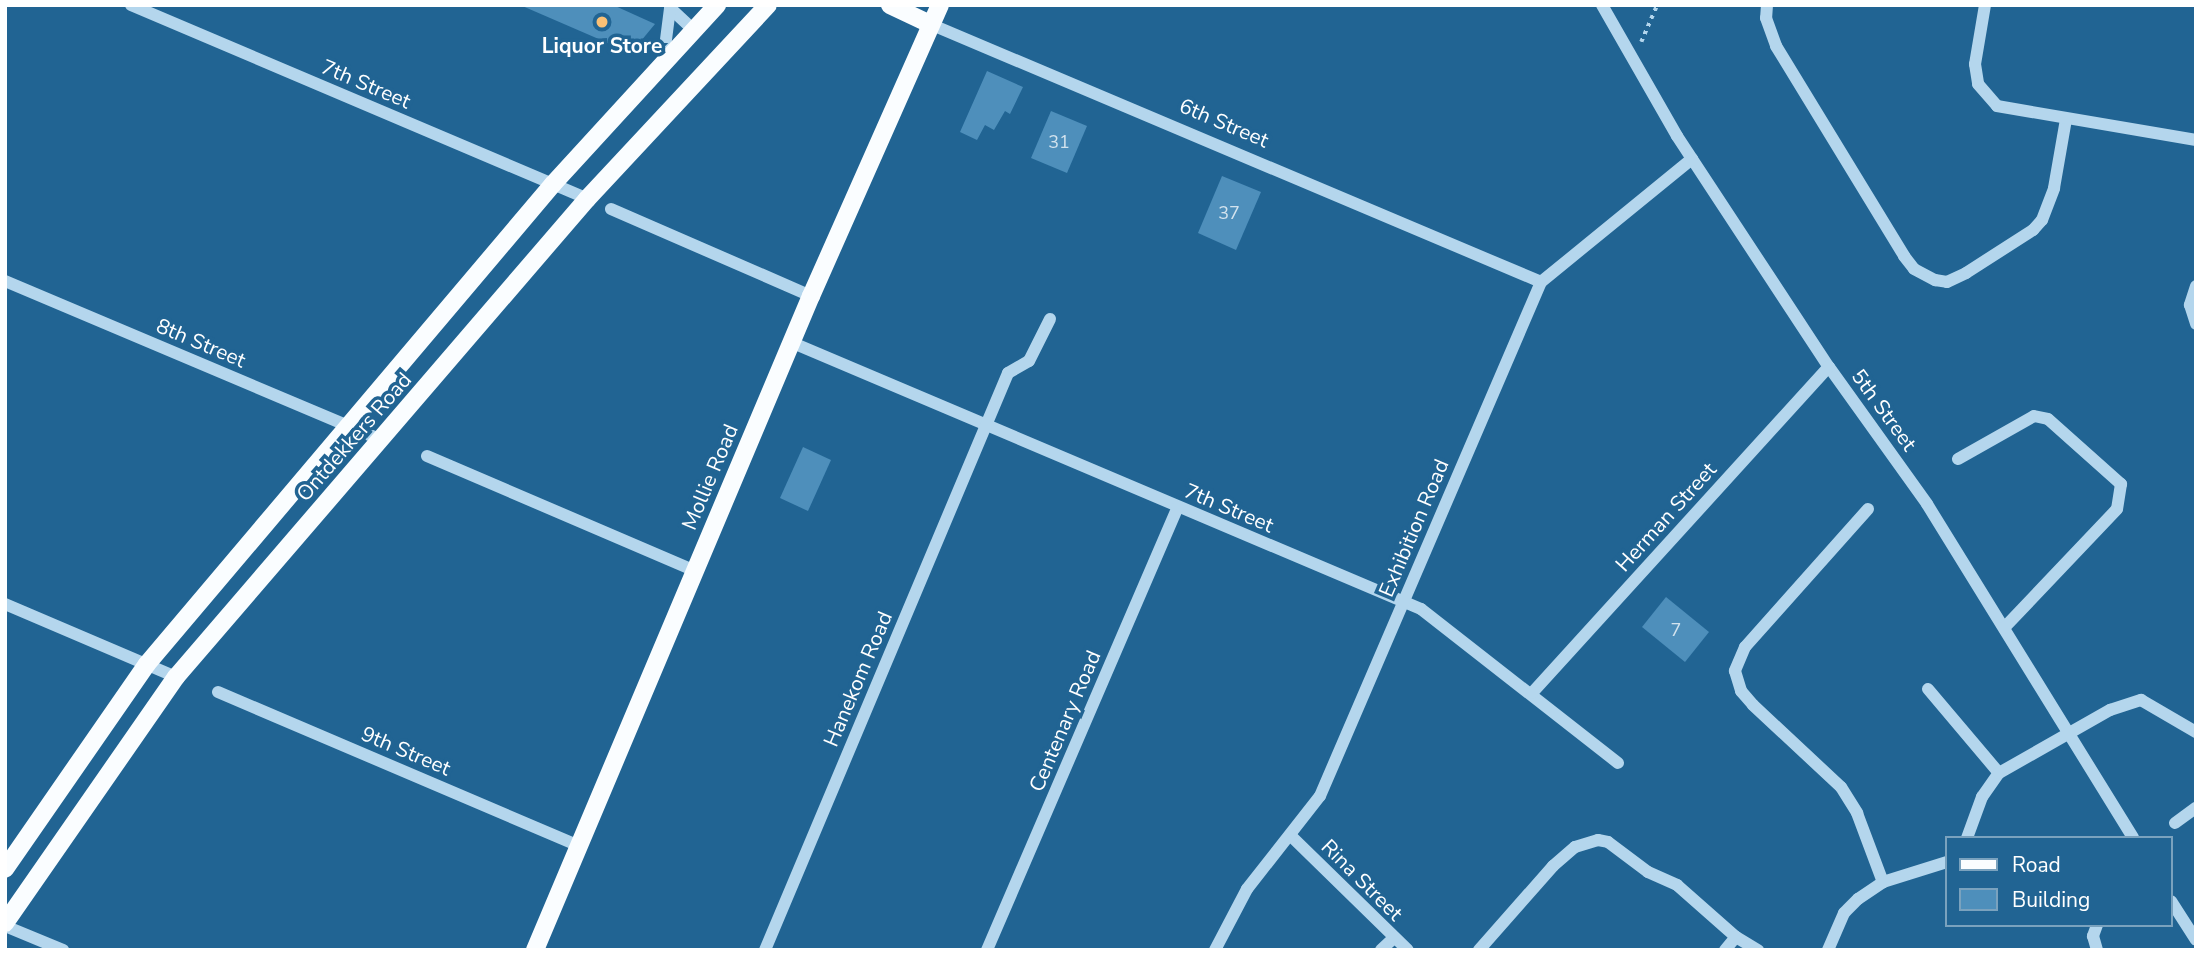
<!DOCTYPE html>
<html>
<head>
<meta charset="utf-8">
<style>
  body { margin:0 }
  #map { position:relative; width:2201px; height:955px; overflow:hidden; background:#216493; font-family:"Nunito Sans",sans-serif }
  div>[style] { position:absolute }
  .building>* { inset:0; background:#4e8fbb }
  .path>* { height:3.5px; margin-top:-1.75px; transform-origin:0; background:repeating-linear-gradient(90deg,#b4d6ed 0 3.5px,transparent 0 8.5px) }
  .minor>* { height:12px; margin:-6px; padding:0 6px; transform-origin:6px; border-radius:6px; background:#b4d6ed }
  .major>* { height:18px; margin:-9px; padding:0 9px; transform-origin:9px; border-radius:9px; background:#fafdff }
  .dots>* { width:19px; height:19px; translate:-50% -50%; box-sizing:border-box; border:4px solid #216493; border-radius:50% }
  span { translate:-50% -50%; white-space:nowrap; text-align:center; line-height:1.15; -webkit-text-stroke:7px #216493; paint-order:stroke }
  .number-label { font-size:18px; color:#d3e3ee }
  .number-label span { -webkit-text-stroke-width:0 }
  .poi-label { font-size:21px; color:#fff; font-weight:700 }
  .street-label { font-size:21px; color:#fff }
  .frame { position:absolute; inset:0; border:7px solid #fff; pointer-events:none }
  .legend { position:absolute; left:1945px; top:836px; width:228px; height:91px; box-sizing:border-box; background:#216493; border:2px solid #7aa2be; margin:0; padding:9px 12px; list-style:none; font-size:21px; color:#fff }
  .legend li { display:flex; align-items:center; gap:14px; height:35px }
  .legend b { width:35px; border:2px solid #7aa2be }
</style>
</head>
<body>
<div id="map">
  <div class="building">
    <div style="clip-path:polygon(520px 5px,613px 5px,655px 24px,631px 53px)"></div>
    <div style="clip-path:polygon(987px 71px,1023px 87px,1010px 114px,1005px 111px,994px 130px,985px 125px,977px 140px,960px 132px)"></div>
    <div style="clip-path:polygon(1051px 111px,1087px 126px,1067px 173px,1031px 158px)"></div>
    <div style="clip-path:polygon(1222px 176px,1261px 192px,1236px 250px,1198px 233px)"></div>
    <div style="clip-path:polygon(803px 447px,831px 460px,808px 511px,780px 498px)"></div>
    <div style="clip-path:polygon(1666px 597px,1709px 632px,1685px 662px,1642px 627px)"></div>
  </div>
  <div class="path">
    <div style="left:1641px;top:42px;width:40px;rotate:-66.6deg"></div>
  </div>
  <div class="minor">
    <div style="left:131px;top:5px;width:496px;rotate:23deg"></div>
    <div style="left:1602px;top:5px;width:151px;rotate:60.2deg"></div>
    <div style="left:1677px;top:136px;width:277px;rotate:56.7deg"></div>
    <div style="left:1829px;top:367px;width:168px;rotate:54.4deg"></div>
    <div style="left:1927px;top:504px;width:392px;rotate:58.3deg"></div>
    <div style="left:1767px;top:5px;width:13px;rotate:94deg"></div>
    <div style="left:1766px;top:18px;width:30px;rotate:70deg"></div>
    <div style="left:1776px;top:46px;width:246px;rotate:58.6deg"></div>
    <div style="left:1904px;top:256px;width:16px;rotate:52deg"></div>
    <div style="left:1914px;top:269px;width:24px;rotate:28deg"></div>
    <div style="left:1935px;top:280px;width:12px;rotate:9deg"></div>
    <div style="left:1947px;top:282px;width:21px;rotate:-25deg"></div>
    <div style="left:1966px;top:273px;width:80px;rotate:-32.7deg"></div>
    <div style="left:2033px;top:230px;width:13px;rotate:-48deg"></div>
    <div style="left:2042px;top:220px;width:34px;rotate:-69deg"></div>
    <div style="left:2054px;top:188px;width:70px;rotate:-80.1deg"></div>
    <div style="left:1985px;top:5px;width:60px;rotate:99.6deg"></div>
    <div style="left:1975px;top:64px;width:20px;rotate:81deg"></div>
    <div style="left:1978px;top:84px;width:29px;rotate:49deg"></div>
    <div style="left:1997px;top:106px;width:202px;rotate:9.7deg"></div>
    <div style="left:670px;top:8px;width:33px;rotate:43deg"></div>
    <div style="left:930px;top:24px;width:663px;rotate:22.89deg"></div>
    <div style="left:663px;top:63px;width:55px;rotate:-82.7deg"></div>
    <div style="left:611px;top:209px;width:218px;rotate:23.5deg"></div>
    <div style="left:5px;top:281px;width:409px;rotate:22.9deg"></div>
    <div style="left:2196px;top:286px;width:20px;rotate:108deg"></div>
    <div style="left:2190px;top:305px;width:20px;rotate:72deg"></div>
    <div style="left:793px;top:343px;width:682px;rotate:22.96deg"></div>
    <div style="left:1421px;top:609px;width:250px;rotate:38deg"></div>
    <div style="left:427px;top:456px;width:292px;rotate:23.2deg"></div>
    <div style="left:1958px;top:459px;width:87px;rotate:-29.5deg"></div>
    <div style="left:2034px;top:416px;width:14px;rotate:12deg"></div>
    <div style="left:2048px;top:419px;width:98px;rotate:41.7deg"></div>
    <div style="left:2121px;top:484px;width:25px;rotate:99deg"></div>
    <div style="left:2117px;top:509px;width:163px;rotate:133.5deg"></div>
    <div style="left:1868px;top:509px;width:185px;rotate:131.7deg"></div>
    <div style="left:1745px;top:647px;width:26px;rotate:113deg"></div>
    <div style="left:1735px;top:671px;width:21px;rotate:73deg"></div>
    <div style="left:1741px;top:691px;width:18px;rotate:49deg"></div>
    <div style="left:1753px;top:705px;width:120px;rotate:43deg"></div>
    <div style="left:1841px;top:787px;width:31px;rotate:58deg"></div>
    <div style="left:1857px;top:813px;width:74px;rotate:69.4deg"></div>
    <div style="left:5px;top:604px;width:186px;rotate:23.1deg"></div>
    <div style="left:1928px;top:689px;width:110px;rotate:49.8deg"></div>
    <div style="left:218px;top:692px;width:392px;rotate:23.1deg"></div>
    <div style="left:1532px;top:693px;width:441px;rotate:-47.7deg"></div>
    <div style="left:2175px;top:823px;width:26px;rotate:-36deg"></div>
    <div style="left:1291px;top:836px;width:163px;rotate:44.3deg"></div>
    <div style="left:1967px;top:838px;width:44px;rotate:-69.9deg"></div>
    <div style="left:1982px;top:797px;width:29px;rotate:-55deg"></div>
    <div style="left:1999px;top:773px;width:128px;rotate:-29.6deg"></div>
    <div style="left:2110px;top:710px;width:33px;rotate:-18deg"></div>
    <div style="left:2141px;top:700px;width:64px;rotate:30.2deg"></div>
    <div style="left:2171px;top:901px;width:46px;rotate:57.3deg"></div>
    <div style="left:2097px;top:925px;width:12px;rotate:110deg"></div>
    <div style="left:2093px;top:936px;width:15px;rotate:74deg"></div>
    <div style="left:5px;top:926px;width:63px;rotate:22.5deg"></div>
    <div style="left:765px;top:950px;width:626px;rotate:-67.16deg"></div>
    <div style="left:1008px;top:373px;width:24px;rotate:-30deg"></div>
    <div style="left:1029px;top:361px;width:47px;rotate:-63.4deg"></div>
    <div style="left:987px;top:950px;width:482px;rotate:-66.7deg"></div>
    <div style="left:1215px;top:950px;width:69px;rotate:-62.3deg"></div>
    <div style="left:1247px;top:889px;width:118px;rotate:-51.9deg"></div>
    <div style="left:1320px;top:796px;width:559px;rotate:-66.73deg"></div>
    <div style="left:1541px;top:282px;width:195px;rotate:-39.2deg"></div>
    <div style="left:1381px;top:950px;width:18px;rotate:-43deg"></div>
    <div style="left:1479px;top:950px;width:112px;rotate:-48.6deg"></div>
    <div style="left:1553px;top:866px;width:29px;rotate:-41deg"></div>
    <div style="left:1575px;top:847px;width:24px;rotate:-17deg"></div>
    <div style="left:1598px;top:840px;width:10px;rotate:11deg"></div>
    <div style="left:1608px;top:842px;width:50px;rotate:36.9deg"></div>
    <div style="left:1648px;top:872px;width:32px;rotate:24deg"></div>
    <div style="left:1677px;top:885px;width:79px;rotate:41.4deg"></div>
    <div style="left:1736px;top:937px;width:26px;rotate:31deg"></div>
    <div style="left:1725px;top:950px;width:17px;rotate:-50deg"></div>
    <div style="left:1828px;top:950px;width:40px;rotate:-66.6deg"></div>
    <div style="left:1844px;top:913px;width:20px;rotate:-45deg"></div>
    <div style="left:1858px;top:899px;width:30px;rotate:-34deg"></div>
    <div style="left:1883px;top:882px;width:67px;rotate:-17.4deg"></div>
  </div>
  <div class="major">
    <div style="left:890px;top:5px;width:44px;rotate:25.4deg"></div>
    <div style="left:5px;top:869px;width:249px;rotate:-55.3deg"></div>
    <div style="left:147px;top:664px;width:629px;rotate:-49.77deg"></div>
    <div style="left:553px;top:184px;width:243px;rotate:-47.5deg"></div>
    <div style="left:5px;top:923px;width:300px;rotate:-55.2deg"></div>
    <div style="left:176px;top:677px;width:630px;rotate:-49.31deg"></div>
    <div style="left:587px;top:199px;width:265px;rotate:-47deg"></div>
    <div style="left:535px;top:950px;width:710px;rotate:-67.12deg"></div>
    <div style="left:811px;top:296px;width:318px;rotate:-66.1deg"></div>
  </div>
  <div class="dots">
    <div style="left:602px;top:22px;background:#fac075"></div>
  </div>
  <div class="number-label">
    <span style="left:1059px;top:142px">31</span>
    <span style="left:1229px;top:213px">37</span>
    <span style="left:1676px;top:630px">7</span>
  </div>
  <div class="poi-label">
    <span style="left:602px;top:46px">Liquor Store</span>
  </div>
  <div class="street-label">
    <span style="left:366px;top:84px;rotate:23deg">7th Street</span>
    <span style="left:1224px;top:123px;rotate:23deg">6th Street</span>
    <span style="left:201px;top:343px;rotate:23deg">8th Street</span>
    <span style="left:1884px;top:410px;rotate:54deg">5th Street</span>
    <span style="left:354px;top:437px;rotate:-49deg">Ontdekkers Road</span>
    <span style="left:710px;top:477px;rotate:-67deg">Mollie Road</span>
    <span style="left:1229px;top:508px;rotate:23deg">7th Street</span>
    <span style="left:1666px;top:517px;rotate:-48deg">Herman Street</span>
    <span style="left:1414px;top:528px;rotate:-67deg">Exhibition Road</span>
    <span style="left:858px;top:679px;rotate:-67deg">Hanekom Road</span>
    <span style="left:1065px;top:721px;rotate:-67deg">Centenary Road</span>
    <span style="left:406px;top:751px;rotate:23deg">9th Street</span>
    <span style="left:1362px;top:880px;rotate:45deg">Rina Street</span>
  </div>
  <div class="frame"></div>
  <ul class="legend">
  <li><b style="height:9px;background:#fafdff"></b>Road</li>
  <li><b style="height:19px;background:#4e8fbb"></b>Building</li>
  </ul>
</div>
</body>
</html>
